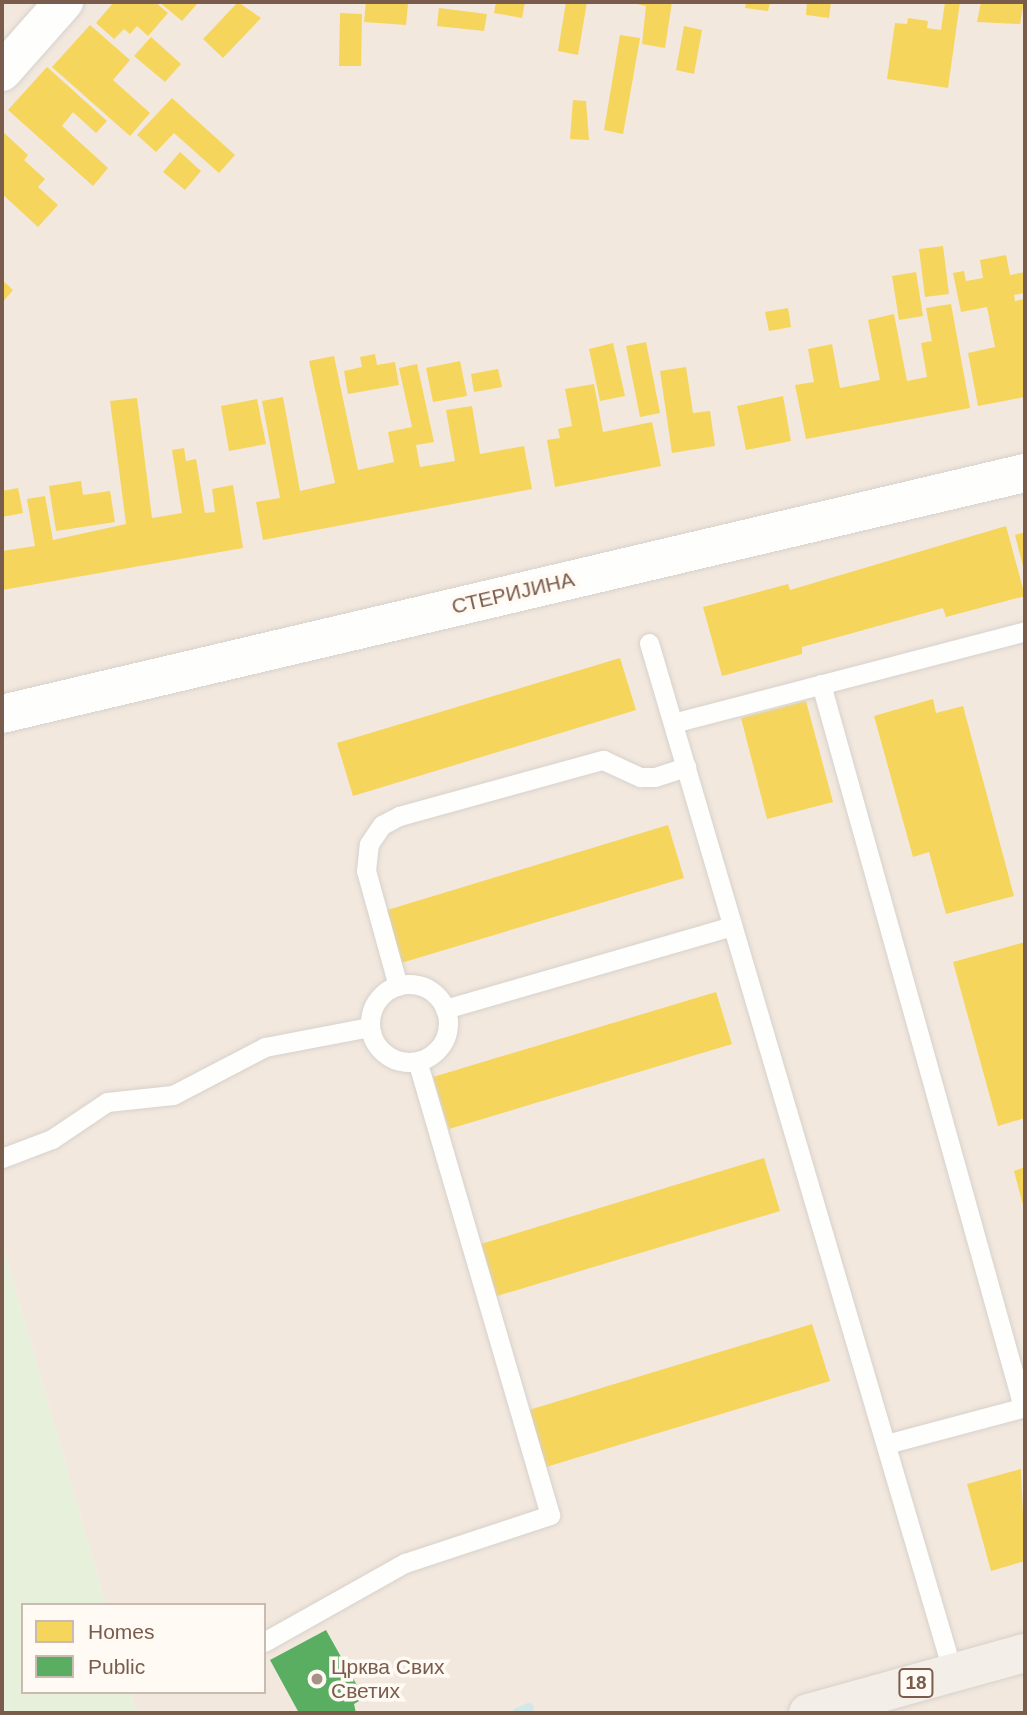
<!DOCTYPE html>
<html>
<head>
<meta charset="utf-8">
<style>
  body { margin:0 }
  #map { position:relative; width:1027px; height:1715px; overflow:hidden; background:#f9f5f0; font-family:Helvetica,sans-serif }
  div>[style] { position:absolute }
  .residential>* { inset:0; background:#f2e8de }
  .green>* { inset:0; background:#e7f0db }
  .homes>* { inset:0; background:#f6d55c }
  .public>* { inset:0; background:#5aae61 }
  .stream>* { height:10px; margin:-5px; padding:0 5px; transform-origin:5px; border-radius:5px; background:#d0e8ea }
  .roads { filter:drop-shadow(0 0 2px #d7d1cb) drop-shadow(0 0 2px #d7d1cb) }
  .service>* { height:19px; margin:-9.5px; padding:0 9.5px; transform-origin:9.5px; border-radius:9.5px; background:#fefefd }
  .service>.ring { margin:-9.5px; padding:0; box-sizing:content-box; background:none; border:19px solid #fefefd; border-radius:50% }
  .minor>* { height:38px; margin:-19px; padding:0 19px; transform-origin:19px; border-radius:19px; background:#fefefd }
  .primary>* { height:38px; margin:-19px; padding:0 19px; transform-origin:19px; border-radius:19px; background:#f3eee8 }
  .dots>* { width:19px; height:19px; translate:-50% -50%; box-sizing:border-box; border:4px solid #fffaf3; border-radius:50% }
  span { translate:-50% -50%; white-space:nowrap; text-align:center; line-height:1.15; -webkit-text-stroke:7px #fffaf3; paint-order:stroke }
  .shield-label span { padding:2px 5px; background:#fffaf3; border:2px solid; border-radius:5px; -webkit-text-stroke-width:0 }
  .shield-label { font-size:19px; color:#7a5c4d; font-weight:700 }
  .street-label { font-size:21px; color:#7a5c4d }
  .poi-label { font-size:21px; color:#7a5c4d }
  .left { translate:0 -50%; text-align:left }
  .frame { position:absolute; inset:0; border:4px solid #7a5c4d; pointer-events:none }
  .legend { position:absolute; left:21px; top:1603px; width:245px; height:91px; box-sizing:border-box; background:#fffaf3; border:2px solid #cabbb1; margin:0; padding:9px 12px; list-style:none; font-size:21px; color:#7a5c4d }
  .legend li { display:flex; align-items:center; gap:14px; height:35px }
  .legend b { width:35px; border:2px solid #cabbb1 }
</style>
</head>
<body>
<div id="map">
  <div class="residential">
    <div style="clip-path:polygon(2px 2px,1025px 2px,1025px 1713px,137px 1713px,131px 1692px,264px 1692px,264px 1605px,106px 1605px,2px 1242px)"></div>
  </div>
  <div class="green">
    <div style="clip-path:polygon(2px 1242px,106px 1605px,23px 1605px,23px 1692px,131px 1692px,137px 1713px,2px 1713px)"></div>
  </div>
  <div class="homes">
    <div style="clip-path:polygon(114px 2px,155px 2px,168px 13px,148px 36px,137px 26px,130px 34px,124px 29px,114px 39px,96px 23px)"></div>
    <div style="clip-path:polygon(159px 2px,194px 2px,197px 4px,182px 21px)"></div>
    <div style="clip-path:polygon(238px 2px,261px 18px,223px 58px,203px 39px)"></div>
    <div style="clip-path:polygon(366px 2px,408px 4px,406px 25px,364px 22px)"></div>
    <div style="clip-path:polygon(496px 2px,525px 2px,522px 18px,494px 13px)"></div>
    <div style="clip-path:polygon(566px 2px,587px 2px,578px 55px,558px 51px)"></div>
    <div style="clip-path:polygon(672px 2px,665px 48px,642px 44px,646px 6px,628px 2px)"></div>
    <div style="clip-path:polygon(746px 2px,770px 2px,768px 11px,745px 8px)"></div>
    <div style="clip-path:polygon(807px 2px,831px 2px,829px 18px,806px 15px)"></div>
    <div style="clip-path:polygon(945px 2px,960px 2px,948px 88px,887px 79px,895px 23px,907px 24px,908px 18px,928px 21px,927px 28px,941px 30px)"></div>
    <div style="clip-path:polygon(981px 2px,1024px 2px,1020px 24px,977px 22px)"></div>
    <div style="clip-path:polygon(439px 8px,487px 14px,484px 31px,437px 26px)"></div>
    <div style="clip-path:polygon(340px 13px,362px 14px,361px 66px,339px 66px)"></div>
    <div style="clip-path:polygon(90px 25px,130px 60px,113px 80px,150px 113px,130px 136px,52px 67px)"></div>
    <div style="clip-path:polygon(684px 26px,702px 30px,694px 74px,676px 70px)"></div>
    <div style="clip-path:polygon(620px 35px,640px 38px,623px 134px,604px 130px)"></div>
    <div style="clip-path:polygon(151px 37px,181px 64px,165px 82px,134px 56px)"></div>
    <div style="clip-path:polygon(47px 67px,107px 121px,96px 133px,73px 112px,62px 126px,108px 168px,93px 186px,8px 110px)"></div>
    <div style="clip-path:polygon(172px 98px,235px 155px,219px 173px,174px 133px,156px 152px,137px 135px)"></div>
    <div style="clip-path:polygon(573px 100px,586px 101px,589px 140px,570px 139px)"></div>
    <div style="clip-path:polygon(2px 131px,28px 155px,24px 160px,45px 179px,38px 187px,58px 205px,38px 227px,2px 194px)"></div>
    <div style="clip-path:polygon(180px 152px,201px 171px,185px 190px,163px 172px)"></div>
    <div style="clip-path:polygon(943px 246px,949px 294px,925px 297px,919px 249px)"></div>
    <div style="clip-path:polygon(1006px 255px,1010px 275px,1025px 272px,1025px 293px,1014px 295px,1015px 301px,1025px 299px,1025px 397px,978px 406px,968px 353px,995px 347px,987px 307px,961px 312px,953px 273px,964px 271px,966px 281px,983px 278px,980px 260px)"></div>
    <div style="clip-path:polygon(916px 272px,923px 316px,899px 320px,892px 276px)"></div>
    <div style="clip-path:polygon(2px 280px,13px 290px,2px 303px)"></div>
    <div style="clip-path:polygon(951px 304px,970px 408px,806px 439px,795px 385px,814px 382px,808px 349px,832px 344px,840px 388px,880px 380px,868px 320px,894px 314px,907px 381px,927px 377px,921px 343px,932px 341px,926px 308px)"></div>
    <div style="clip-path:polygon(788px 308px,791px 327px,769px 331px,765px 312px)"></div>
    <div style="clip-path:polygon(646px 342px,660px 413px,640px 417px,626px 346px)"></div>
    <div style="clip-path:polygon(613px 343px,625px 396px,600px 401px,589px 349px)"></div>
    <div style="clip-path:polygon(375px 354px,377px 365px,395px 362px,399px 385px,348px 394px,344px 371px,362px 367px,360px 357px)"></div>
    <div style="clip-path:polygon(334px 356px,358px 470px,394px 462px,388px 432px,412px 427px,399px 368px,417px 364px,434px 442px,416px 445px,420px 467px,455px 461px,446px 410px,472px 406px,480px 454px,524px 446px,532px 489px,263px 540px,256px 502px,280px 498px,262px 401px,283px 397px,300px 491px,335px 483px,309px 361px)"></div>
    <div style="clip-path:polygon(460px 361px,467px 396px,433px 402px,426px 368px)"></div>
    <div style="clip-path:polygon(686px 367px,693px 413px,710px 411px,715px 446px,672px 453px,660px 371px)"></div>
    <div style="clip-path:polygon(498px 369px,502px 387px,474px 392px,471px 374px)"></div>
    <div style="clip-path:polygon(594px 384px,603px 432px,652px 422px,661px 466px,555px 487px,547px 440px,560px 438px,558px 429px,572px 426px,565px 389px)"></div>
    <div style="clip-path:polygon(783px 396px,791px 441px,746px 450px,737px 406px)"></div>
    <div style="clip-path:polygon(137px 398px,152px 518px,182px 513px,172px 450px,184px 448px,186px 461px,196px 459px,205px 513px,215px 512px,212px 489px,233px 485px,243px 548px,2px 590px,2px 551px,35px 546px,27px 499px,45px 496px,53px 540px,126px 524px,110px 401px)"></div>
    <div style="clip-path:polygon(257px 399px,266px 444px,229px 451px,221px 406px)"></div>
    <div style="clip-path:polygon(81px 481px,83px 495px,110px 491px,115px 522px,56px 531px,49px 486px)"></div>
    <div style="clip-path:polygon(18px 488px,23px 513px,2px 517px,2px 491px)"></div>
    <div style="clip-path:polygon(1006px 526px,1025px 596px,946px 617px,943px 608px,802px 647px,802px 654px,722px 676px,703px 607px,788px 584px,790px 590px)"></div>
    <div style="clip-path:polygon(1025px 532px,1025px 570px,1024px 570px,1015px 535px)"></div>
    <div style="clip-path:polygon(620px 658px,636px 710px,353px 796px,337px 743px)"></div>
    <div style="clip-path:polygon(933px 699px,936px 713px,963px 706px,1014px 896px,946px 914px,929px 852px,913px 857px,874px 716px)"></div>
    <div style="clip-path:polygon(806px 701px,833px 802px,767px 819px,741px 718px)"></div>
    <div style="clip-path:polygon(668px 825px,684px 878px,401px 963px,384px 911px)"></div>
    <div style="clip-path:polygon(1025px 942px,1025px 1118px,998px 1126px,953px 962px)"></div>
    <div style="clip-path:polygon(716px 992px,732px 1044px,449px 1129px,433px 1077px)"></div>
    <div style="clip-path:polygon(764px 1158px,780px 1211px,497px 1296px,481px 1244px)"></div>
    <div style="clip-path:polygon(1025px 1167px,1025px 1209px,1024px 1209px,1014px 1171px)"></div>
    <div style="clip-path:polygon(812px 1324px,830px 1381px,546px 1467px,529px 1410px)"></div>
    <div style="clip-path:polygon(1021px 1469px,1025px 1561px,991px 1571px,967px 1484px)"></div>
  </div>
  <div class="public">
    <div style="clip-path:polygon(326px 1630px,364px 1698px,354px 1704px,356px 1713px,299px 1713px,270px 1660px)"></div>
  </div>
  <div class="stream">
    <div style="left:517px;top:1713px;width:13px;rotate:-23deg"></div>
  </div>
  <div class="roads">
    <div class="service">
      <div style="left:649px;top:643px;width:1074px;rotate:73.56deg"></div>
      <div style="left:821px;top:684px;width:751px;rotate:74.39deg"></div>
      <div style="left:673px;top:723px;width:364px;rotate:-14.6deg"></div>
      <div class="ring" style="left:370px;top:984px;width:59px;height:59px"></div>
      <div style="left:398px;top:986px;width:119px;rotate:-105.5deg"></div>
      <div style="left:366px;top:871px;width:27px;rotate:-84deg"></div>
      <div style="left:369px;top:844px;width:23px;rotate:-56deg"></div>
      <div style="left:382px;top:825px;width:19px;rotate:-28deg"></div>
      <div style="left:399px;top:816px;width:212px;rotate:-15.4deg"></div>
      <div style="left:603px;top:760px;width:41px;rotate:24.7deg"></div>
      <div style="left:640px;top:777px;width:15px"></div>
      <div style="left:655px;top:777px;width:33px;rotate:-18deg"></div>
      <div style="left:445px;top:1009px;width:299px;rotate:-16.1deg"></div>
      <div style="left:2px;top:1158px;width:53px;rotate:-20.8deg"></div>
      <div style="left:52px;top:1139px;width:66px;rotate:-33.9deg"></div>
      <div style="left:107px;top:1102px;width:66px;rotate:-6.1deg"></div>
      <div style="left:173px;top:1095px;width:104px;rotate:-27.6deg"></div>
      <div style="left:265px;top:1047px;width:107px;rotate:-10.8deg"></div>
      <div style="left:886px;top:1444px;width:144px;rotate:-14.9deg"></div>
      <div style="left:264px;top:1642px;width:162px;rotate:-29.3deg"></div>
      <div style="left:405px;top:1563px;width:153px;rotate:-18.3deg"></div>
      <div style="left:550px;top:1515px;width:473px;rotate:-106.3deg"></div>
    </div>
    <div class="minor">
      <div style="left:2px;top:72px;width:94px;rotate:-48.5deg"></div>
      <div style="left:2px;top:714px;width:1051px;rotate:-13.26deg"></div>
    </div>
    <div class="primary">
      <div style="left:808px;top:1713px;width:225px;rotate:-15.5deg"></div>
    </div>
  </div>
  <div class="dots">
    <div style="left:317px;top:1679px;background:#a69286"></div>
  </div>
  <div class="shield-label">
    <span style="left:916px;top:1683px">18</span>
  </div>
  <div class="street-label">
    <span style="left:513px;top:593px;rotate:-13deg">СТЕРИЈИНА</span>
  </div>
  <div class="poi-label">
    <span class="left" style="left:331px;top:1679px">Црква Свих<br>Светих</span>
  </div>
  <div class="frame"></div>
  <ul class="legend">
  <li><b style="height:19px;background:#f6d55c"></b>Homes</li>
  <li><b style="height:19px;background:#5aae61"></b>Public</li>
  </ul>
</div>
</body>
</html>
